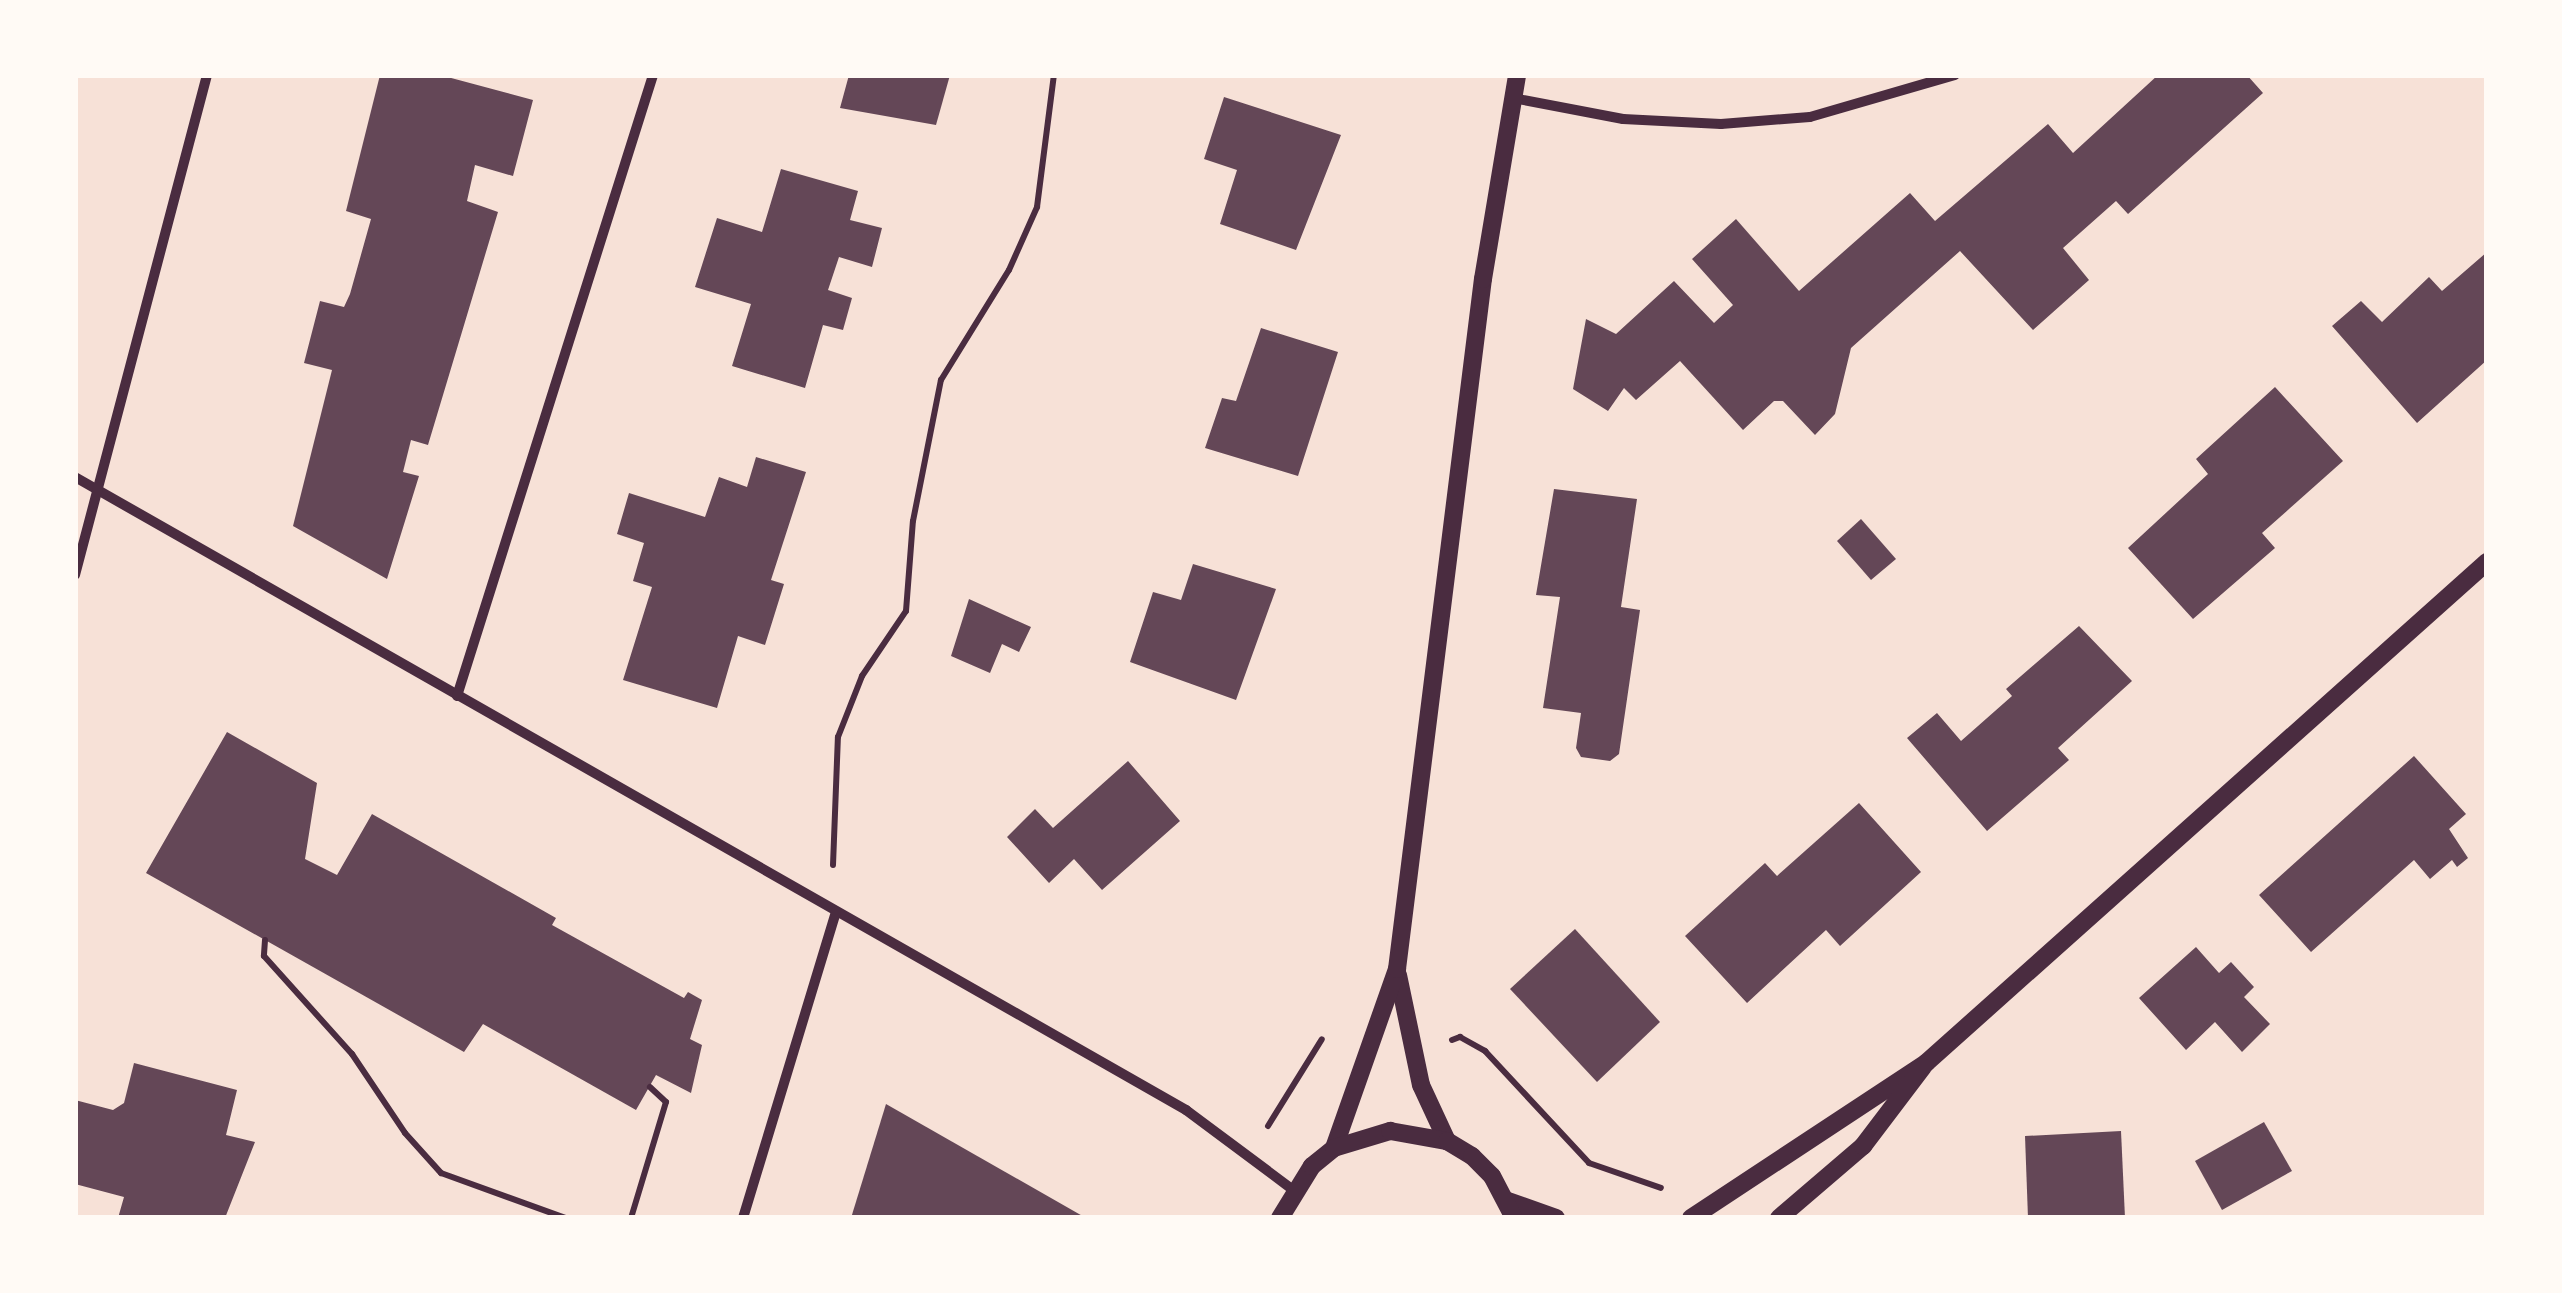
<!DOCTYPE html>
<html>
<head>
<meta charset="utf-8">
<style>
  body { margin:0 }
  #map { position:relative; width:2562px; height:1293px; overflow:hidden; background:#f7e1d7; font-family:"Nunito Sans",sans-serif }
  div>[style] { position:absolute }
  .building>* { inset:0; background:#644757 }
  .path>* { height:6px; margin:-3px; padding:0 3px; transform-origin:3px; border-radius:3px; background:#4a2c40 }
  .minor>* { height:10px; margin:-5px; padding:0 5px; transform-origin:5px; border-radius:5px; background:#4a2c40 }
  .tertiary>* { height:18px; margin:-9px; padding:0 9px; transform-origin:9px; border-radius:9px; background:#4a2c40 }
  span { translate:-50% -50%; white-space:nowrap; text-align:center; line-height:1.15; -webkit-text-stroke:8px #fffaf5; paint-order:stroke }
  .frame { position:absolute; inset:0; border:78px solid #fffaf5; pointer-events:none }
</style>
</head>
<body>
<div id="map">
  <div class="building">
    <div style="clip-path:polygon(380px 75px,440px 75px,533px 100px,513px 176px,475px 165px,467px 201px,498px 212px,428px 445px,411px 440px,403px 472px,419px 476px,387px 579px,293px 526px,332px 370px,304px 363px,320px 301px,344px 307px,350px 294px,371px 219px,346px 211px)"></div>
    <div style="clip-path:polygon(849px 75px,950px 75px,936px 125px,840px 108px)"></div>
    <div style="clip-path:polygon(2158px 75px,2247px 75px,2263px 93px,2128px 214px,2116px 201px,2063px 248px,2089px 280px,2033px 330px,1960px 251px,1851px 348px,1835px 414px,1815px 435px,1783px 401px,1774px 401px,1743px 430px,1680px 361px,1636px 400px,1624px 388px,1608px 411px,1573px 389px,1586px 319px,1616px 334px,1674px 281px,1714px 323px,1733px 305px,1692px 259px,1736px 219px,1799px 291px,1910px 193px,1935px 221px,2048px 124px,2073px 153px)"></div>
    <div style="clip-path:polygon(1224px 97px,1341px 135px,1296px 250px,1220px 224px,1237px 170px,1204px 159px)"></div>
    <div style="clip-path:polygon(781px 169px,858px 191px,850px 220px,882px 228px,872px 267px,839px 257px,828px 290px,852px 298px,843px 330px,823px 325px,805px 388px,732px 366px,751px 304px,695px 287px,717px 218px,762px 232px)"></div>
    <div style="clip-path:polygon(2487px 252px,2487px 360px,2417px 423px,2332px 326px,2361px 301px,2382px 322px,2429px 277px,2442px 291px)"></div>
    <div style="clip-path:polygon(1261px 328px,1338px 352px,1298px 476px,1205px 448px,1222px 398px,1236px 401px)"></div>
    <div style="clip-path:polygon(2275px 387px,2343px 461px,2262px 533px,2275px 548px,2193px 619px,2128px 548px,2208px 474px,2196px 459px)"></div>
    <div style="clip-path:polygon(756px 457px,806px 472px,771px 580px,784px 584px,765px 645px,738px 636px,717px 708px,623px 680px,652px 587px,633px 581px,644px 543px,617px 534px,629px 493px,705px 517px,719px 477px,747px 487px)"></div>
    <div style="clip-path:polygon(1554px 489px,1637px 499px,1621px 607px,1640px 610px,1619px 754px,1610px 761px,1581px 757px,1576px 748px,1581px 713px,1543px 708px,1560px 597px,1536px 595px)"></div>
    <div style="clip-path:polygon(1861px 519px,1896px 559px,1871px 580px,1837px 541px)"></div>
    <div style="clip-path:polygon(1193px 564px,1276px 589px,1236px 700px,1130px 662px,1153px 592px,1181px 600px)"></div>
    <div style="clip-path:polygon(969px 599px,1031px 627px,1019px 652px,1002px 644px,990px 673px,951px 656px)"></div>
    <div style="clip-path:polygon(2079px 626px,2132px 681px,2058px 748px,2069px 760px,1987px 831px,1907px 738px,1937px 713px,1961px 741px,2012px 696px,2006px 689px)"></div>
    <div style="clip-path:polygon(227px 732px,317px 783px,305px 859px,337px 875px,372px 814px,556px 918px,552px 925px,684px 998px,688px 992px,702px 1000px,690px 1039px,702px 1045px,691px 1093px,656px 1075px,636px 1110px,483px 1024px,464px 1052px,146px 873px)"></div>
    <div style="clip-path:polygon(2414px 756px,2466px 814px,2449px 829px,2468px 858px,2457px 867px,2452px 860px,2430px 879px,2414px 860px,2311px 952px,2259px 895px)"></div>
    <div style="clip-path:polygon(1128px 761px,1180px 821px,1102px 890px,1074px 859px,1049px 883px,1007px 837px,1035px 809px,1053px 828px)"></div>
    <div style="clip-path:polygon(1859px 803px,1921px 872px,1840px 946px,1826px 930px,1747px 1003px,1685px 936px,1765px 863px,1777px 876px)"></div>
    <div style="clip-path:polygon(1575px 929px,1660px 1022px,1597px 1082px,1510px 989px)"></div>
    <div style="clip-path:polygon(2196px 947px,2219px 973px,2231px 962px,2254px 987px,2244px 997px,2270px 1024px,2242px 1052px,2215px 1022px,2186px 1050px,2139px 998px)"></div>
    <div style="clip-path:polygon(134px 1063px,237px 1090px,226px 1135px,255px 1142px,225px 1218px,118px 1218px,124px 1197px,75px 1184px,75px 1100px,113px 1110px,124px 1103px)"></div>
    <div style="clip-path:polygon(886px 1104px,1086px 1218px,851px 1218px)"></div>
    <div style="clip-path:polygon(2264px 1122px,2292px 1171px,2222px 1210px,2195px 1161px)"></div>
    <div style="clip-path:polygon(2121px 1131px,2125px 1218px,2028px 1218px,2025px 1136px)"></div>
  </div>
  <div class="path">
    <div style="left:833px;top:865px;width:128px;rotate:-87.8deg"></div>
    <div style="left:838px;top:737px;width:66px;rotate:-68.5deg"></div>
    <div style="left:862px;top:676px;width:78px;rotate:-55.9deg"></div>
    <div style="left:906px;top:611px;width:90px;rotate:-85.6deg"></div>
    <div style="left:913px;top:521px;width:144px;rotate:-78.8deg"></div>
    <div style="left:941px;top:380px;width:129px;rotate:-58.3deg"></div>
    <div style="left:1009px;top:270px;width:69px;rotate:-66deg"></div>
    <div style="left:1037px;top:207px;width:133px;rotate:-82.7deg"></div>
    <div style="left:265px;top:940px;width:16px;rotate:94deg"></div>
    <div style="left:264px;top:956px;width:132px;rotate:48.1deg"></div>
    <div style="left:352px;top:1054px;width:95px;rotate:56.1deg"></div>
    <div style="left:405px;top:1133px;width:54px;rotate:48deg"></div>
    <div style="left:441px;top:1173px;width:132px;rotate:19.9deg"></div>
    <div style="left:1452px;top:1040px;width:9px;rotate:-21deg"></div>
    <div style="left:1460px;top:1037px;width:29px;rotate:29deg"></div>
    <div style="left:1485px;top:1051px;width:153px;rotate:47.1deg"></div>
    <div style="left:1589px;top:1163px;width:76px;rotate:19.1deg"></div>
    <div style="left:1268px;top:1126px;width:102px;rotate:-58.2deg"></div>
    <div style="left:631px;top:1218px;width:121px;rotate:-73.2deg"></div>
    <div style="left:666px;top:1102px;width:22px;rotate:-137deg"></div>
  </div>
  <div class="minor">
    <div style="left:1513px;top:98px;width:112px;rotate:10.8deg"></div>
    <div style="left:1623px;top:119px;width:98px;rotate:2.9deg"></div>
    <div style="left:1721px;top:124px;width:89px;rotate:-4.5deg"></div>
    <div style="left:1810px;top:117px;width:151px;rotate:-16.2deg"></div>
    <div style="left:75px;top:477px;width:1279px;rotate:29.67deg"></div>
    <div style="left:1186px;top:1110px;width:132px;rotate:36.7deg"></div>
    <div style="left:75px;top:575px;width:517px;rotate:-75.21deg"></div>
    <div style="left:457px;top:696px;width:651px;rotate:-72.48deg"></div>
    <div style="left:743px;top:1218px;width:320px;rotate:-73.1deg"></div>
  </div>
  <div class="tertiary">
    <div style="left:1398px;top:975px;width:112px;rotate:78.2deg"></div>
    <div style="left:1421px;top:1085px;width:62px;rotate:65.1deg"></div>
    <div style="left:1334px;top:1148px;width:190px;rotate:-70.6deg"></div>
    <div style="left:1397px;top:969px;width:695px;rotate:-82.9deg"></div>
    <div style="left:1483px;top:279px;width:207px;rotate:-80.5deg"></div>
    <div style="left:1508px;top:1201px;width:51px;rotate:19.5deg"></div>
    <div style="left:1280px;top:1218px;width:61px;rotate:-58.4deg"></div>
    <div style="left:1312px;top:1166px;width:28px;rotate:-39deg"></div>
    <div style="left:1334px;top:1148px;width:59px;rotate:-16.9deg"></div>
    <div style="left:1390px;top:1131px;width:58px;rotate:10deg"></div>
    <div style="left:1447px;top:1141px;width:29px;rotate:31deg"></div>
    <div style="left:1472px;top:1156px;width:28px;rotate:45deg"></div>
    <div style="left:1492px;top:1176px;width:47px;rotate:62.4deg"></div>
    <div style="left:1691px;top:1218px;width:282px;rotate:-33.4deg"></div>
    <div style="left:1926px;top:1063px;width:752px;rotate:-41.77deg"></div>
    <div style="left:1779px;top:1218px;width:111px;rotate:-40.6deg"></div>
    <div style="left:1863px;top:1146px;width:99px;rotate:-52.8deg"></div>
  </div>
  <div class="frame"></div>
</div>
</body>
</html>
